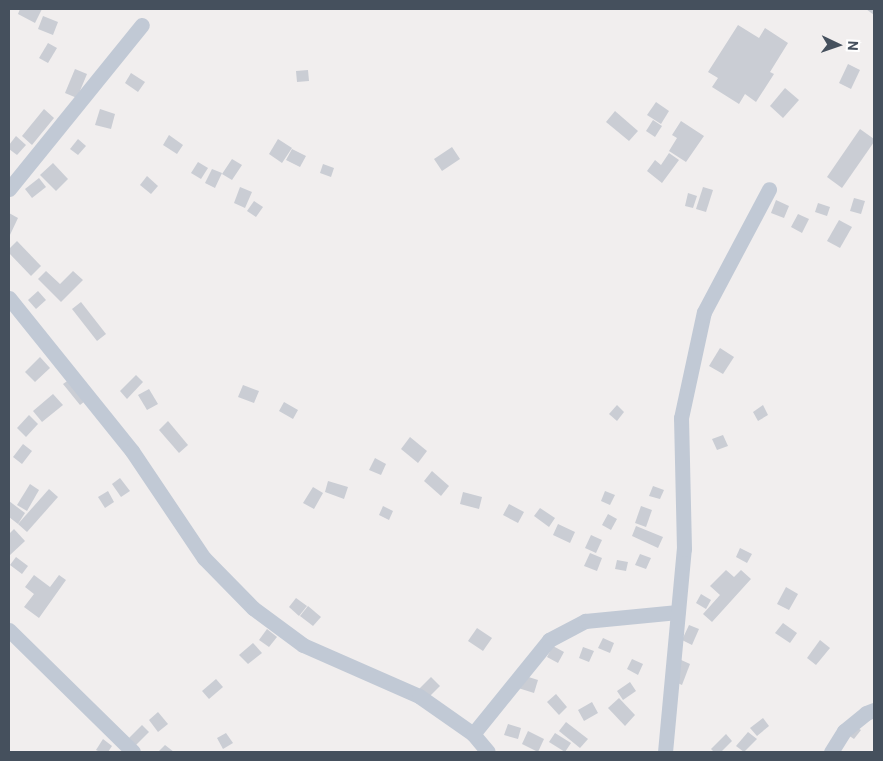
<!DOCTYPE html>
<html>
<head>
<meta charset="utf-8">
<style>
  body { margin:0 }
  #map { position:relative; width:883px; height:761px; overflow:hidden; background:#f1eeee; font-family:Roboto,sans-serif }
  div>[style] { position:absolute }
  .building>* { inset:0; background:#cacdd4 }
  .street>* { height:15px; margin:-7.5px; padding:0 7.5px; transform-origin:7.5px; border-radius:7.5px; background:#c1c9d5 }
  span { translate:-50% -50%; white-space:nowrap; text-align:center; line-height:1.15; -webkit-text-stroke:4px #fff; paint-order:stroke }
  .frame { position:absolute; inset:0; border:10px solid #45505d; pointer-events:none }
  .north { position:absolute; left:813px; top:20px; width:50px; height:50px; -webkit-text-stroke:4px #fff; paint-order:stroke; rotate:93deg; font-size:14px; font-weight:700; line-height:20px; text-align:center; color:#45505d }
  .north::after { content:''; display:block; margin:auto; width:18px; height:22px; background:#45505d; clip-path:polygon(50% 0,100% 100%,50% 72%,0 100%) }
</style>
</head>
<body>
<div id="map">
  <div class="building">
    <div style="clip-path:polygon(20px 9px,42px 9px,35px 23px,18px 14px)"></div>
    <div style="clip-path:polygon(866px 9px,874px 9px,874px 15px)"></div>
    <div style="clip-path:polygon(43px 16px,58px 22px,53px 35px,38px 29px)"></div>
    <div style="clip-path:polygon(738px 25px,759px 38px,765px 28px,788px 43px,770px 72px,774px 74px,756px 102px,745px 94px,739px 104px,712px 87px,718px 78px,708px 72px)"></div>
    <div style="clip-path:polygon(48px 43px,57px 48px,48px 63px,39px 58px)"></div>
    <div style="clip-path:polygon(848px 64px,860px 70px,851px 89px,839px 83px)"></div>
    <div style="clip-path:polygon(75px 69px,87px 74px,77px 98px,65px 93px)"></div>
    <div style="clip-path:polygon(308px 70px,309px 81px,297px 82px,296px 71px)"></div>
    <div style="clip-path:polygon(131px 73px,145px 82px,138px 92px,125px 83px)"></div>
    <div style="clip-path:polygon(785px 88px,799px 100px,783px 118px,770px 106px)"></div>
    <div style="clip-path:polygon(656px 102px,669px 111px,661px 124px,647px 115px)"></div>
    <div style="clip-path:polygon(44px 109px,54px 118px,32px 145px,22px 136px)"></div>
    <div style="clip-path:polygon(100px 109px,115px 114px,111px 129px,95px 125px)"></div>
    <div style="clip-path:polygon(615px 111px,638px 131px,629px 141px,606px 122px)"></div>
    <div style="clip-path:polygon(653px 120px,662px 126px,655px 137px,646px 131px)"></div>
    <div style="clip-path:polygon(681px 121px,704px 136px,686px 162px,669px 151px,677px 138px,672px 135px)"></div>
    <div style="clip-path:polygon(860px 129px,874px 139px,874px 142px,842px 188px,827px 177px)"></div>
    <div style="clip-path:polygon(169px 135px,183px 145px,177px 154px,163px 145px)"></div>
    <div style="clip-path:polygon(16px 136px,26px 145px,17px 155px,9px 149px,9px 145px)"></div>
    <div style="clip-path:polygon(78px 139px,86px 146px,78px 155px,70px 149px)"></div>
    <div style="clip-path:polygon(278px 139px,292px 148px,282px 163px,269px 154px)"></div>
    <div style="clip-path:polygon(452px 147px,460px 159px,442px 171px,434px 159px)"></div>
    <div style="clip-path:polygon(292px 149px,306px 156px,300px 167px,286px 160px)"></div>
    <div style="clip-path:polygon(669px 153px,679px 160px,662px 183px,647px 171px,655px 160px,661px 165px)"></div>
    <div style="clip-path:polygon(232px 159px,242px 165px,232px 180px,222px 174px)"></div>
    <div style="clip-path:polygon(198px 162px,208px 168px,201px 179px,191px 173px)"></div>
    <div style="clip-path:polygon(53px 163px,68px 179px,56px 191px,40px 175px)"></div>
    <div style="clip-path:polygon(323px 164px,334px 168px,331px 177px,320px 173px)"></div>
    <div style="clip-path:polygon(212px 169px,222px 173px,215px 188px,205px 183px)"></div>
    <div style="clip-path:polygon(147px 176px,158px 186px,151px 194px,140px 185px)"></div>
    <div style="clip-path:polygon(39px 178px,46px 187px,32px 198px,25px 189px)"></div>
    <div style="clip-path:polygon(240px 187px,252px 192px,245px 208px,234px 203px)"></div>
    <div style="clip-path:polygon(703px 187px,713px 190px,706px 212px,696px 209px)"></div>
    <div style="clip-path:polygon(688px 193px,697px 196px,693px 208px,685px 206px)"></div>
    <div style="clip-path:polygon(854px 198px,865px 201px,861px 214px,850px 211px)"></div>
    <div style="clip-path:polygon(776px 200px,789px 206px,784px 218px,771px 213px)"></div>
    <div style="clip-path:polygon(254px 201px,263px 207px,256px 217px,247px 211px)"></div>
    <div style="clip-path:polygon(818px 203px,830px 207px,827px 216px,815px 212px)"></div>
    <div style="clip-path:polygon(9px 213px,18px 218px,9px 237px)"></div>
    <div style="clip-path:polygon(798px 214px,809px 219px,802px 233px,791px 227px)"></div>
    <div style="clip-path:polygon(839px 220px,852px 227px,840px 248px,827px 241px)"></div>
    <div style="clip-path:polygon(17px 241px,41px 266px,31px 276px,9px 253px,9px 249px)"></div>
    <div style="clip-path:polygon(46px 271px,60px 284px,73px 271px,83px 280px,61px 302px,38px 279px)"></div>
    <div style="clip-path:polygon(38px 291px,46px 300px,36px 309px,28px 300px)"></div>
    <div style="clip-path:polygon(81px 302px,106px 334px,97px 341px,72px 309px)"></div>
    <div style="clip-path:polygon(720px 348px,734px 357px,723px 374px,709px 366px)"></div>
    <div style="clip-path:polygon(40px 357px,50px 368px,35px 382px,25px 372px)"></div>
    <div style="clip-path:polygon(136px 375px,143px 382px,127px 399px,120px 391px)"></div>
    <div style="clip-path:polygon(73px 377px,89px 398px,80px 405px,63px 384px)"></div>
    <div style="clip-path:polygon(243px 385px,259px 391px,254px 403px,238px 397px)"></div>
    <div style="clip-path:polygon(149px 389px,158px 404px,147px 410px,138px 395px)"></div>
    <div style="clip-path:polygon(53px 394px,63px 405px,42px 422px,33px 411px)"></div>
    <div style="clip-path:polygon(284px 402px,298px 410px,293px 419px,279px 411px)"></div>
    <div style="clip-path:polygon(617px 405px,624px 412px,617px 421px,609px 414px)"></div>
    <div style="clip-path:polygon(763px 405px,768px 415px,758px 421px,753px 412px)"></div>
    <div style="clip-path:polygon(29px 415px,38px 424px,26px 437px,17px 428px)"></div>
    <div style="clip-path:polygon(168px 421px,188px 445px,179px 453px,159px 430px)"></div>
    <div style="clip-path:polygon(723px 435px,728px 446px,717px 450px,712px 439px)"></div>
    <div style="clip-path:polygon(410px 437px,427px 451px,418px 463px,401px 449px)"></div>
    <div style="clip-path:polygon(23px 444px,32px 451px,22px 464px,13px 457px)"></div>
    <div style="clip-path:polygon(375px 458px,386px 464px,381px 475px,369px 470px)"></div>
    <div style="clip-path:polygon(432px 471px,449px 486px,441px 496px,424px 481px)"></div>
    <div style="clip-path:polygon(120px 478px,130px 491px,121px 497px,112px 484px)"></div>
    <div style="clip-path:polygon(328px 481px,348px 487px,344px 499px,325px 492px)"></div>
    <div style="clip-path:polygon(30px 484px,39px 490px,27px 511px,17px 505px)"></div>
    <div style="clip-path:polygon(653px 486px,664px 490px,660px 499px,649px 496px)"></div>
    <div style="clip-path:polygon(313px 487px,323px 493px,314px 509px,303px 503px)"></div>
    <div style="clip-path:polygon(49px 489px,58px 497px,27px 532px,18px 524px)"></div>
    <div style="clip-path:polygon(108px 491px,114px 502px,105px 508px,98px 497px)"></div>
    <div style="clip-path:polygon(605px 491px,615px 495px,610px 505px,601px 501px)"></div>
    <div style="clip-path:polygon(463px 492px,482px 497px,479px 509px,460px 504px)"></div>
    <div style="clip-path:polygon(9px 501px,25px 513px,18px 524px,9px 517px)"></div>
    <div style="clip-path:polygon(509px 504px,524px 512px,518px 523px,503px 515px)"></div>
    <div style="clip-path:polygon(383px 506px,393px 511px,389px 520px,379px 515px)"></div>
    <div style="clip-path:polygon(641px 506px,652px 510px,646px 527px,635px 523px)"></div>
    <div style="clip-path:polygon(540px 508px,555px 518px,549px 527px,534px 516px)"></div>
    <div style="clip-path:polygon(608px 514px,617px 519px,611px 530px,602px 525px)"></div>
    <div style="clip-path:polygon(558px 524px,575px 532px,570px 543px,553px 535px)"></div>
    <div style="clip-path:polygon(636px 526px,663px 537px,658px 548px,632px 536px)"></div>
    <div style="clip-path:polygon(14px 529px,25px 541px,9px 556px,9px 534px)"></div>
    <div style="clip-path:polygon(591px 535px,602px 540px,596px 553px,585px 548px)"></div>
    <div style="clip-path:polygon(740px 548px,752px 554px,747px 563px,736px 557px)"></div>
    <div style="clip-path:polygon(590px 553px,602px 558px,597px 571px,584px 566px)"></div>
    <div style="clip-path:polygon(640px 554px,651px 558px,646px 569px,635px 565px)"></div>
    <div style="clip-path:polygon(16px 557px,28px 566px,22px 574px,10px 565px)"></div>
    <div style="clip-path:polygon(617px 560px,628px 562px,626px 571px,615px 569px)"></div>
    <div style="clip-path:polygon(726px 570px,734px 577px,741px 570px,751px 579px,712px 622px,703px 614px,720px 595px,710px 586px)"></div>
    <div style="clip-path:polygon(34px 575px,50px 587px,59px 575px,66px 580px,39px 618px,24px 607px,34px 594px,25px 587px)"></div>
    <div style="clip-path:polygon(786px 587px,798px 594px,789px 610px,777px 604px)"></div>
    <div style="clip-path:polygon(701px 594px,711px 600px,706px 609px,696px 603px)"></div>
    <div style="clip-path:polygon(296px 598px,307px 606px,299px 616px,289px 607px)"></div>
    <div style="clip-path:polygon(308px 606px,321px 617px,313px 626px,300px 616px)"></div>
    <div style="clip-path:polygon(783px 623px,797px 633px,790px 643px,775px 633px)"></div>
    <div style="clip-path:polygon(689px 625px,699px 629px,692px 645px,682px 640px)"></div>
    <div style="clip-path:polygon(477px 628px,492px 638px,483px 651px,468px 641px)"></div>
    <div style="clip-path:polygon(267px 629px,277px 637px,269px 647px,259px 640px)"></div>
    <div style="clip-path:polygon(603px 638px,614px 643px,610px 653px,598px 648px)"></div>
    <div style="clip-path:polygon(820px 640px,830px 648px,816px 665px,807px 658px)"></div>
    <div style="clip-path:polygon(253px 643px,262px 653px,248px 664px,239px 655px)"></div>
    <div style="clip-path:polygon(553px 646px,564px 652px,558px 663px,547px 657px)"></div>
    <div style="clip-path:polygon(583px 647px,594px 651px,589px 662px,579px 658px)"></div>
    <div style="clip-path:polygon(632px 659px,643px 664px,638px 675px,627px 669px)"></div>
    <div style="clip-path:polygon(679px 659px,690px 664px,682px 685px,671px 680px)"></div>
    <div style="clip-path:polygon(519px 674px,538px 680px,534px 693px,515px 687px)"></div>
    <div style="clip-path:polygon(431px 677px,440px 686px,427px 699px,418px 690px)"></div>
    <div style="clip-path:polygon(216px 679px,223px 687px,209px 699px,202px 691px)"></div>
    <div style="clip-path:polygon(630px 682px,636px 691px,623px 700px,617px 691px)"></div>
    <div style="clip-path:polygon(556px 694px,567px 707px,559px 715px,547px 702px)"></div>
    <div style="clip-path:polygon(619px 698px,635px 715px,625px 726px,608px 708px)"></div>
    <div style="clip-path:polygon(592px 702px,598px 713px,584px 721px,578px 710px)"></div>
    <div style="clip-path:polygon(158px 712px,168px 724px,158px 732px,149px 720px)"></div>
    <div style="clip-path:polygon(763px 718px,769px 726px,757px 736px,750px 728px)"></div>
    <div style="clip-path:polygon(566px 722px,588px 739px,580px 748px,559px 731px)"></div>
    <div style="clip-path:polygon(508px 724px,521px 728px,518px 739px,504px 735px)"></div>
    <div style="clip-path:polygon(851px 724px,861px 730px,854px 739px,845px 733px)"></div>
    <div style="clip-path:polygon(142px 725px,149px 732px,136px 745px,129px 738px)"></div>
    <div style="clip-path:polygon(528px 731px,544px 739px,538px 752px,522px 744px)"></div>
    <div style="clip-path:polygon(748px 732px,757px 739px,744px 752px,736px 746px)"></div>
    <div style="clip-path:polygon(226px 733px,233px 743px,223px 749px,217px 738px)"></div>
    <div style="clip-path:polygon(555px 733px,571px 743px,565px 752px,549px 742px)"></div>
    <div style="clip-path:polygon(726px 734px,732px 741px,721px 752px,714px 752px,711px 749px)"></div>
    <div style="clip-path:polygon(103px 739px,112px 746px,108px 752px,100px 752px,96px 750px)"></div>
    <div style="clip-path:polygon(165px 745px,174px 752px,158px 752px)"></div>
  </div>
  <div class="street">
    <div style="left:9px;top:189px;width:211px;rotate:-51deg"></div>
    <div style="left:9px;top:298px;width:196px;rotate:51.2deg"></div>
    <div style="left:132px;top:451px;width:129px;rotate:56.1deg"></div>
    <div style="left:204px;top:558px;width:70px;rotate:45.6deg"></div>
    <div style="left:253px;top:608px;width:62px;rotate:36.5deg"></div>
    <div style="left:303px;top:645px;width:127px;rotate:23.7deg"></div>
    <div style="left:419px;top:696px;width:66px;rotate:35.1deg"></div>
    <div style="left:473px;top:734px;width:23px;rotate:50deg"></div>
    <div style="left:9px;top:630px;width:174px;rotate:44.5deg"></div>
    <div style="left:473px;top:734px;width:121px;rotate:-51deg"></div>
    <div style="left:549px;top:640px;width:41px;rotate:-27.8deg"></div>
    <div style="left:585px;top:621px;width:93px;rotate:-5.5deg"></div>
    <div style="left:665px;top:752px;width:204px;rotate:-84.7deg"></div>
    <div style="left:684px;top:549px;width:131px;rotate:-91.3deg"></div>
    <div style="left:681px;top:418px;width:108px;rotate:-77.8deg"></div>
    <div style="left:704px;top:312px;width:139px;rotate:-62.1deg"></div>
    <div style="left:831px;top:752px;width:25px;rotate:-58deg"></div>
    <div style="left:844px;top:731px;width:28px;rotate:-39deg"></div>
    <div style="left:866px;top:713px;width:9px;rotate:-21deg"></div>
  </div>
  <div class="frame"></div>
  <div class="north">N</div>
</div>
</body>
</html>
